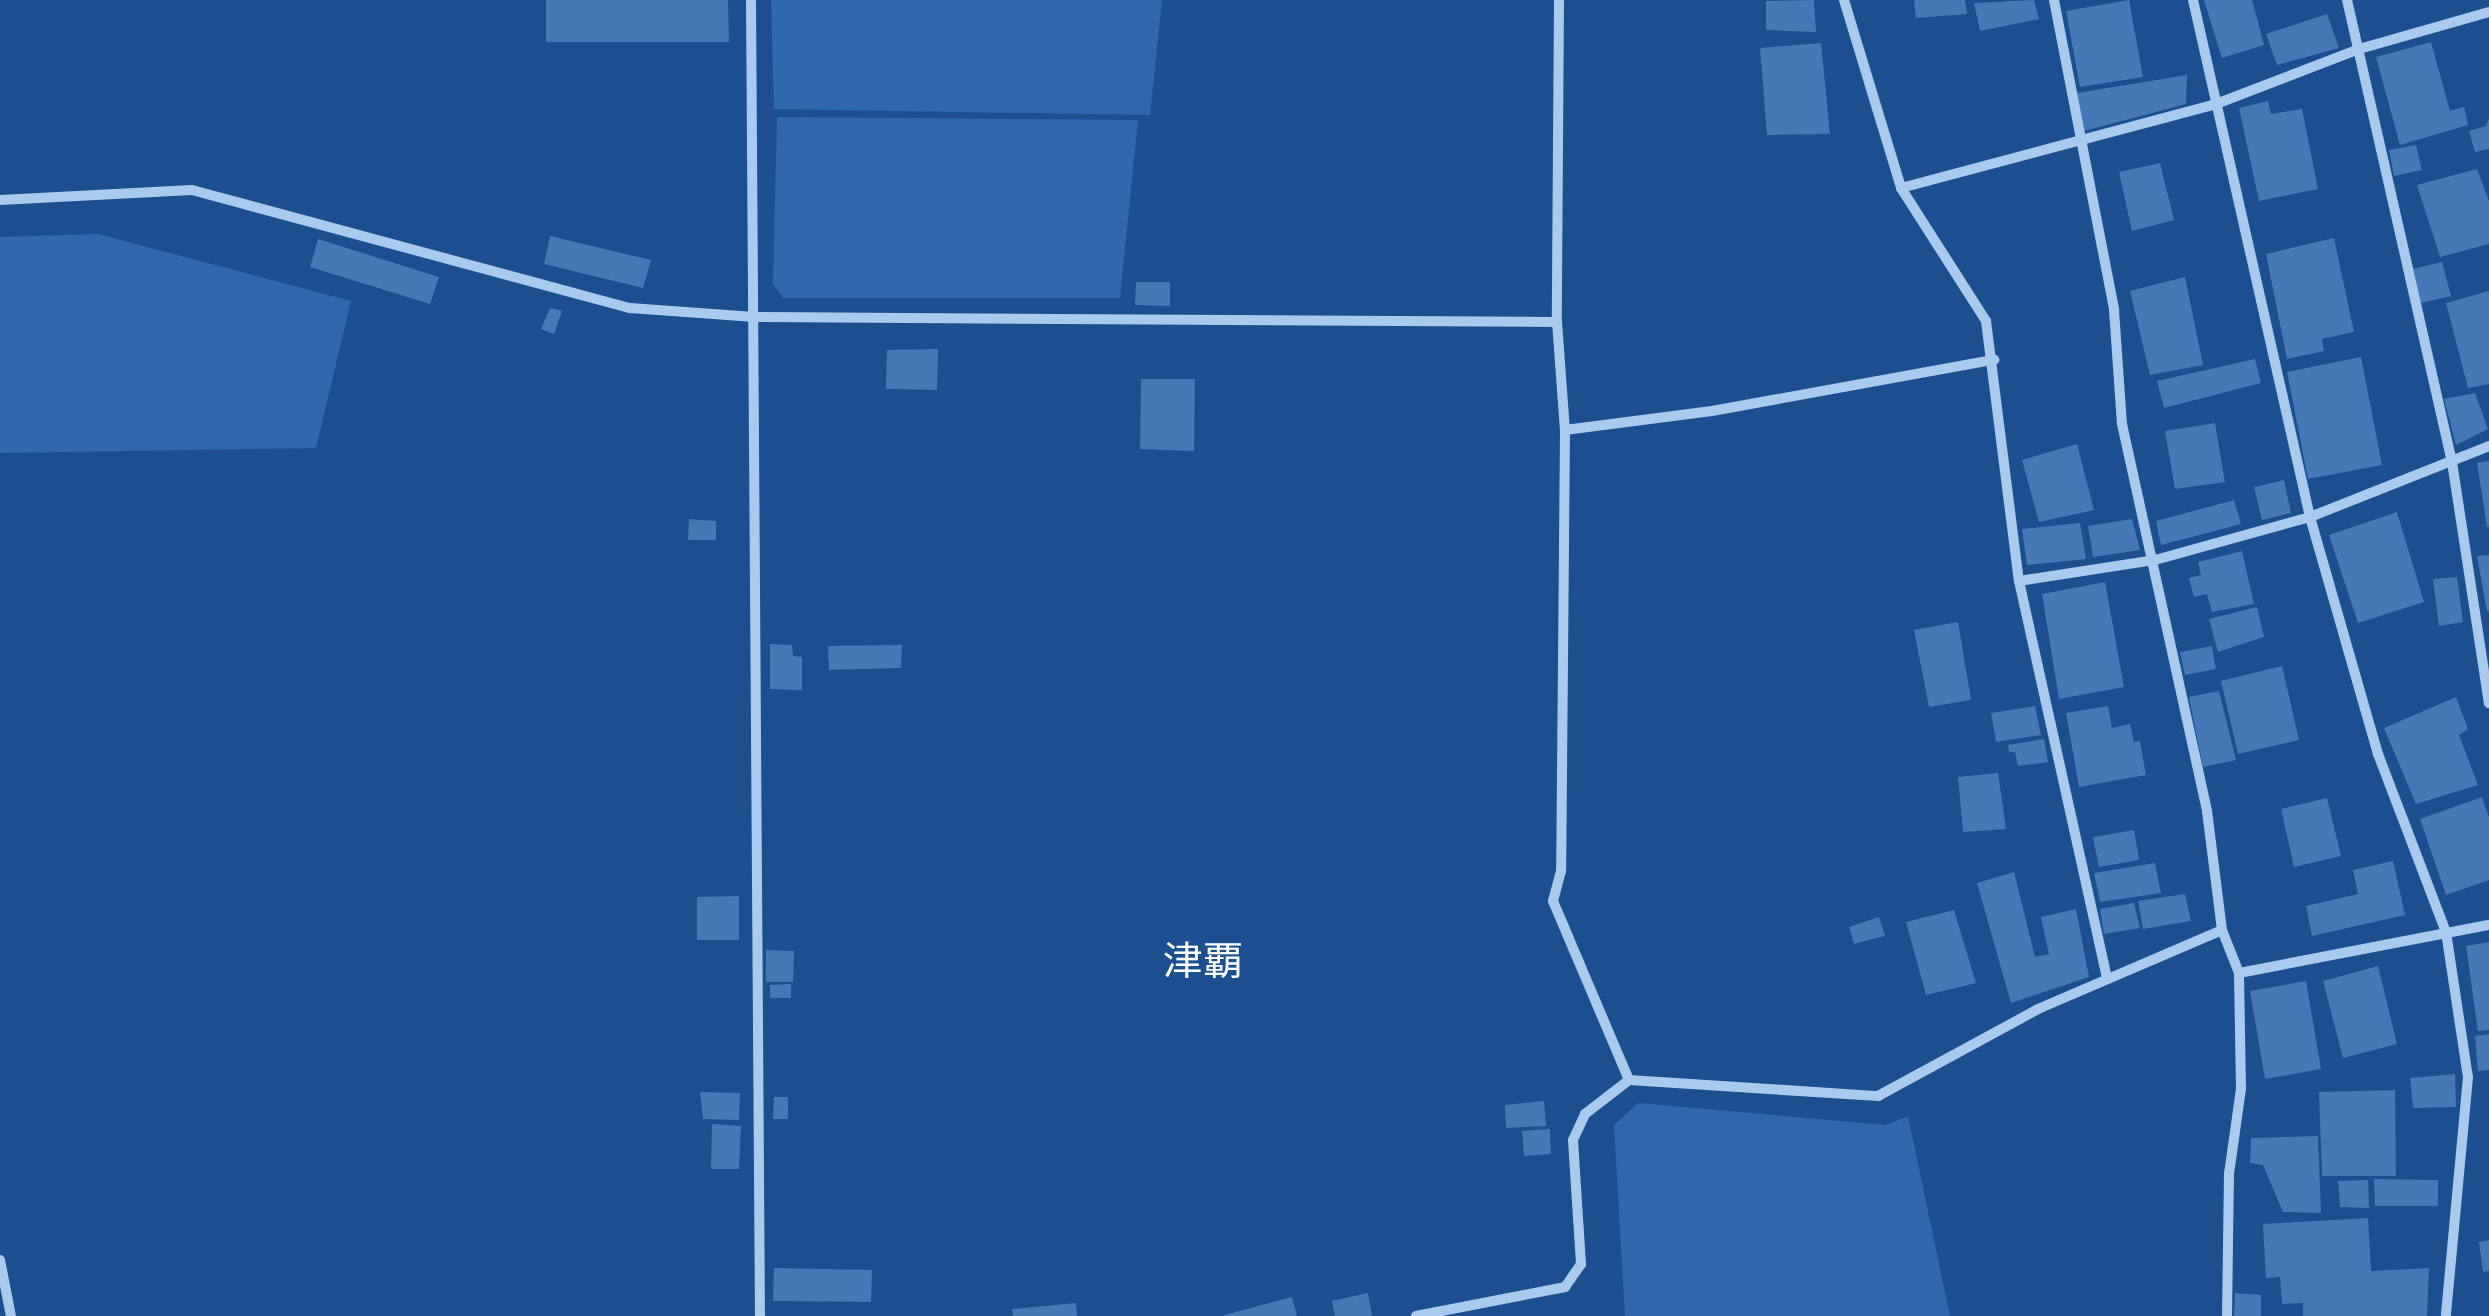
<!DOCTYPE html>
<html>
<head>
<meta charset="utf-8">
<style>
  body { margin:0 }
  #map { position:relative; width:2489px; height:1316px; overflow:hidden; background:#1b4f8f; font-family:Helvetica,"Noto Sans JP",sans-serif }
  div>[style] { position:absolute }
  .green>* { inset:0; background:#2e69ad }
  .building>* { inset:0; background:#4478b7 }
  .street>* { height:10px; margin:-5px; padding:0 5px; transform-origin:5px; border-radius:5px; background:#a9c9ee }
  span { translate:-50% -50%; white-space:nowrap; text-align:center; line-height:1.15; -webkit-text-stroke:8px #1b4f8f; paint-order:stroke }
  .quarter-label { font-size:40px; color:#fff }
</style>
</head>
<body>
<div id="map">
  <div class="green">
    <div style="clip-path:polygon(771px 0,1162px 0,1150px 115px,774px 109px)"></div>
    <div style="clip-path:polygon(777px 117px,1138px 120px,1120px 298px,783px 298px,773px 284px)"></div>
    <div style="clip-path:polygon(98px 234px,351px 301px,316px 448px,0 453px,0 237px)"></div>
    <div style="clip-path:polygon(1638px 1103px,1886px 1125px,1908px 1116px,1950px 1316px,1625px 1316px,1614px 1125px)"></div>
  </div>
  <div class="building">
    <div style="clip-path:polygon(546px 0,728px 0,729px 42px,546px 42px)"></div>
    <div style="clip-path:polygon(1814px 0,1816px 32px,1766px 30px,1766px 1px)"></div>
    <div style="clip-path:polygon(1914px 0,1965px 0,1967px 14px,1916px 18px)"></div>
    <div style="clip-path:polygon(2034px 0,2039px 19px,1980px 31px,1974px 3px)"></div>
    <div style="clip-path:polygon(2129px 0,2143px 77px,2080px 87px,2066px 11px)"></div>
    <div style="clip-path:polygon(2204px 0,2252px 0,2264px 45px,2222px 58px)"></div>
    <div style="clip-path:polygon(2327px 14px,2339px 48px,2277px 65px,2266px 34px)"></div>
    <div style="clip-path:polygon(2431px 42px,2450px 111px,2464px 107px,2468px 125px,2400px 145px,2376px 57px)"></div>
    <div style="clip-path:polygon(1821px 43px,1830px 134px,1767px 135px,1760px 48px)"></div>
    <div style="clip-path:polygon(2187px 75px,2186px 104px,2084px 131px,2077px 93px)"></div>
    <div style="clip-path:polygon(2268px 101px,2271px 114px,2302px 109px,2318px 189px,2259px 201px,2239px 108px)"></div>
    <div style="clip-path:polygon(2489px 118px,2489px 149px,2475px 152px,2469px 131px,2486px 126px)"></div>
    <div style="clip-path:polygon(2416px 145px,2422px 170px,2394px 176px,2389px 150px)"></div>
    <div style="clip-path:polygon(2160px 163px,2174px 220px,2132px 231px,2119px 172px)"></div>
    <div style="clip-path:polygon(2477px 169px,2489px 201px,2489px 244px,2440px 257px,2417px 185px)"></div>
    <div style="clip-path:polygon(550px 236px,651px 260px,643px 288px,544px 264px)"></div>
    <div style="clip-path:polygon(2334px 238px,2354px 332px,2322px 339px,2324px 351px,2287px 359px,2266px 254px)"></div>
    <div style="clip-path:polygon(318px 239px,439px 277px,430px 304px,310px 267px)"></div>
    <div style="clip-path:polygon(2442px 262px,2451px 296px,2421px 303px,2413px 269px)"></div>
    <div style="clip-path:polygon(2185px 277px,2203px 365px,2150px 375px,2130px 291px)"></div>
    <div style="clip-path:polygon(1136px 282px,1170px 282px,1170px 306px,1135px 305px)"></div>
    <div style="clip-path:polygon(2489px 291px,2489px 384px,2468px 388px,2446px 303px)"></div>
    <div style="clip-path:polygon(550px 308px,562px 311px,554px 334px,541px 329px)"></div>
    <div style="clip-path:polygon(938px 349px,937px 390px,886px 389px,887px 350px)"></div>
    <div style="clip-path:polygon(2361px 357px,2382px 465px,2308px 479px,2287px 372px)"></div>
    <div style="clip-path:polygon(2255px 359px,2261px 383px,2164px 408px,2157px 381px)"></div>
    <div style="clip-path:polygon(1141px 379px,1195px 379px,1194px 451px,1140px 449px)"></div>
    <div style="clip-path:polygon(2475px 393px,2488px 429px,2456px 445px,2444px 399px)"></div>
    <div style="clip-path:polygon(2215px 423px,2225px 482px,2175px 489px,2165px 431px)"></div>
    <div style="clip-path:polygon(2077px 444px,2094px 510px,2039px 522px,2022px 460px)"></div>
    <div style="clip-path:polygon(2489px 461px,2489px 527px,2487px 527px,2477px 463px)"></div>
    <div style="clip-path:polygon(2284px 480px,2291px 513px,2262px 520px,2254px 487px)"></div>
    <div style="clip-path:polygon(2234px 500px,2241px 524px,2161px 545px,2156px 521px)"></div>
    <div style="clip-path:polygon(2397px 512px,2424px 602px,2358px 623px,2329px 535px)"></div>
    <div style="clip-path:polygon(689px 519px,716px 521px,716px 540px,688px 540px)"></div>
    <div style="clip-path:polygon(2132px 519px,2140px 550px,2093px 557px,2088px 526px)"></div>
    <div style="clip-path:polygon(2080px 523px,2086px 559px,2027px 565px,2022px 529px)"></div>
    <div style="clip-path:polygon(2242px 551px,2254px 604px,2212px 612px,2207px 594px,2194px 597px,2189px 578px,2201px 575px,2198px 562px)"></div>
    <div style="clip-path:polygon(2489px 555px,2489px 611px,2487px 612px,2477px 556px)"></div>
    <div style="clip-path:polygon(2457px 577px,2463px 622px,2439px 626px,2433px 579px)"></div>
    <div style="clip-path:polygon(2105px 582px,2124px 687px,2059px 699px,2042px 594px)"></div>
    <div style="clip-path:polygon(2257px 607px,2264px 637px,2218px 652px,2209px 619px)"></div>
    <div style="clip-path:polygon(1958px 622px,1971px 700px,1929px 707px,1914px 630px)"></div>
    <div style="clip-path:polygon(770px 644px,792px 645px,793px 656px,802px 657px,802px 690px,770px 689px)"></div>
    <div style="clip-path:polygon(902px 645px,901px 668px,829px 670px,828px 646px)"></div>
    <div style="clip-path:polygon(2212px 646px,2216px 669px,2185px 675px,2180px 652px)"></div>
    <div style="clip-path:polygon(2282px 666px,2299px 740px,2238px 754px,2221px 681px)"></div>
    <div style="clip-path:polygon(2219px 691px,2236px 760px,2203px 767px,2189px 697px)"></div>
    <div style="clip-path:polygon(2456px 697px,2468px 729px,2459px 735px,2478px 785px,2416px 804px,2384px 728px)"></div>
    <div style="clip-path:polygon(2035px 706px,2041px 735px,1996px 742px,1991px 713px)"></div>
    <div style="clip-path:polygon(2108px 706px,2112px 728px,2130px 724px,2134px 742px,2140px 741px,2146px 775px,2079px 787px,2066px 713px)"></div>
    <div style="clip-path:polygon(2044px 739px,2048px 762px,2018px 766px,2015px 752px,2009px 752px,2008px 745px)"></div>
    <div style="clip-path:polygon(1998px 773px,2006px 829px,1963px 832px,1958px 777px)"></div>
    <div style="clip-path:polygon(2482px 797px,2489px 817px,2489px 880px,2446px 895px,2420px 819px)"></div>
    <div style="clip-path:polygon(2327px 798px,2341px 856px,2294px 867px,2281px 809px)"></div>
    <div style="clip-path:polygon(2134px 830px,2139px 860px,2099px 867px,2093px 837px)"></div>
    <div style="clip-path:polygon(2393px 861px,2405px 915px,2312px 936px,2306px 906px,2358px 894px,2353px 870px)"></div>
    <div style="clip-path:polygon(2155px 863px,2161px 893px,2100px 902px,2094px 873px)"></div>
    <div style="clip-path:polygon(2014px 872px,2035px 957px,2049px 954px,2041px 917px,2076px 909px,2089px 977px,2011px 1003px,1977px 883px)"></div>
    <div style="clip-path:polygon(2185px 894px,2191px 921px,2143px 929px,2138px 901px)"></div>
    <div style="clip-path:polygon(739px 896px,739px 940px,697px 940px,697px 897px)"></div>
    <div style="clip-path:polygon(2134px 903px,2140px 928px,2104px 934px,2100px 909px)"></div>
    <div style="clip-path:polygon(1954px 910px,1976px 983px,1926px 995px,1906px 922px)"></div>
    <div style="clip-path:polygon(1879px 917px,1885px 936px,1854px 944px,1849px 927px)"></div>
    <div style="clip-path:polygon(2489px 942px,2489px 1030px,2478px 1031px,2466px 946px)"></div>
    <div style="clip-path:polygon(766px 950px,794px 951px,793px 982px,766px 982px)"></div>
    <div style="clip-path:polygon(2378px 966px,2397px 1044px,2343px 1058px,2323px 981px)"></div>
    <div style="clip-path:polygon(2306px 981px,2321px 1069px,2265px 1079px,2250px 991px)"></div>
    <div style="clip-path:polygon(791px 984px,791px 998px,770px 998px,770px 985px)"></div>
    <div style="clip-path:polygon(2489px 1034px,2489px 1070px,2478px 1071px,2475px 1036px)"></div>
    <div style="clip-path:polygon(2455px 1074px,2456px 1107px,2413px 1108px,2410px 1078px)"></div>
    <div style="clip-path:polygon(2395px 1090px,2396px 1176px,2322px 1176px,2319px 1092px)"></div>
    <div style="clip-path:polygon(700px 1092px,740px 1093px,739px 1120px,703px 1119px)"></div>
    <div style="clip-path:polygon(774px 1097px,788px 1097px,788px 1119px,773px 1119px)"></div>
    <div style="clip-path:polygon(1544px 1101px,1546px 1126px,1506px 1128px,1505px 1105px)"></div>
    <div style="clip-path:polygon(712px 1124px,741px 1126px,739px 1169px,711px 1169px)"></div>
    <div style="clip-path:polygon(1550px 1129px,1551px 1154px,1524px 1156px,1522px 1131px)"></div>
    <div style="clip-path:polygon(2318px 1136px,2321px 1213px,2283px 1212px,2263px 1165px,2250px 1163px,2251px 1138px)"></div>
    <div style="clip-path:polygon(2374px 1179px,2438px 1180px,2438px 1206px,2375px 1206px)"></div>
    <div style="clip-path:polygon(2368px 1180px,2369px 1208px,2340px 1207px,2338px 1181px)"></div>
    <div style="clip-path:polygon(2368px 1218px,2371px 1271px,2429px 1268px,2427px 1316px,2303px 1316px,2303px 1303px,2282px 1304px,2280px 1277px,2266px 1278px,2263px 1224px)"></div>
    <div style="clip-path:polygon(2489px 1240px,2489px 1271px,2483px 1272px,2479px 1242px)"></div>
    <div style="clip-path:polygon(774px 1268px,872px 1270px,871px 1302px,773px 1301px)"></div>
    <div style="clip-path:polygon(1368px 1293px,1372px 1316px,1335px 1316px,1332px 1301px)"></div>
    <div style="clip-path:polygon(2235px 1293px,2261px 1295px,2261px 1316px,2234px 1316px)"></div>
    <div style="clip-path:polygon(1292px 1297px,1297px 1316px,1224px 1316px,1224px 1315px)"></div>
    <div style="clip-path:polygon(1076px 1303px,1077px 1316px,1013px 1316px,1012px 1309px)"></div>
  </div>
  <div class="street">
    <div style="left:751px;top:0;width:1316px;rotate:89.61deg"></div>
    <div style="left:1559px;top:0;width:322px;rotate:90.4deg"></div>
    <div style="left:1557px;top:322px;width:108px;rotate:85.8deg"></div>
    <div style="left:1565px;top:430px;width:441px;rotate:90.5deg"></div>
    <div style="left:1561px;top:871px;width:31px;rotate:105deg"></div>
    <div style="left:1553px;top:901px;width:194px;rotate:67deg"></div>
    <div style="left:1844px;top:0;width:196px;rotate:73.1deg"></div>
    <div style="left:1901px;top:188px;width:158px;rotate:57.4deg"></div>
    <div style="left:1986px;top:321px;width:262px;rotate:82.8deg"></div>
    <div style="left:2019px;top:581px;width:407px;rotate:77.5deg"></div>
    <div style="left:2054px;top:0;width:316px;rotate:79deg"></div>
    <div style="left:2114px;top:310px;width:114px;rotate:86deg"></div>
    <div style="left:2122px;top:424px;width:396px;rotate:77.6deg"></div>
    <div style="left:2207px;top:811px;width:120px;rotate:82.8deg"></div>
    <div style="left:2193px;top:0;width:530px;rotate:77.25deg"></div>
    <div style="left:2310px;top:517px;width:247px;rotate:74deg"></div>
    <div style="left:2378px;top:754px;width:191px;rotate:69.1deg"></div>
    <div style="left:2446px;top:932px;width:147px;rotate:81.4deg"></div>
    <div style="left:2468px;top:1077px;width:240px;rotate:95.3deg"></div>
    <div style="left:2347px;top:0;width:474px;rotate:77.2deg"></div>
    <div style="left:2452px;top:462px;width:244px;rotate:81.3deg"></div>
    <div style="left:1901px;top:188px;width:326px;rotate:-14.9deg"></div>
    <div style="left:2216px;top:104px;width:153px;rotate:-21deg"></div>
    <div style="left:2359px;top:49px;width:135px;rotate:-15.9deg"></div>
    <div style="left:0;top:200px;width:192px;rotate:-3deg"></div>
    <div style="left:192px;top:190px;width:454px;rotate:15.1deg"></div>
    <div style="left:630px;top:308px;width:125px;rotate:4.1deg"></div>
    <div style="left:755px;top:317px;width:802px;rotate:0.36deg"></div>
    <div style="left:1565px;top:430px;width:148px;rotate:-7.4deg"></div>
    <div style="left:1712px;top:411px;width:287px;rotate:-10.3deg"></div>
    <div style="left:2019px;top:581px;width:138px;rotate:-8.8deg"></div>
    <div style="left:2155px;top:560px;width:161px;rotate:-15.5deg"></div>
    <div style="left:2310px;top:517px;width:193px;rotate:-21.6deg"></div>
    <div style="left:0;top:1260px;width:57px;rotate:78.9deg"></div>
    <div style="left:1416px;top:1316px;width:152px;rotate:-11deg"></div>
    <div style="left:1565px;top:1287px;width:28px;rotate:-55deg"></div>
    <div style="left:1581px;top:1264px;width:124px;rotate:-93.7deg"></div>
    <div style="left:1573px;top:1140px;width:29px;rotate:-65deg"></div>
    <div style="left:1585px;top:1114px;width:56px;rotate:-37.7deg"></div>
    <div style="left:1629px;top:1080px;width:250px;rotate:3.7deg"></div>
    <div style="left:1878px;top:1096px;width:182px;rotate:-28.5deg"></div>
    <div style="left:2038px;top:1009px;width:200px;rotate:-23.2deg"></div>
    <div style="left:2222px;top:930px;width:46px;rotate:68.4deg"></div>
    <div style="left:2239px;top:973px;width:255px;rotate:-10.9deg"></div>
    <div style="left:2227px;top:1316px;width:142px;rotate:-89.2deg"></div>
    <div style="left:2229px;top:1174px;width:86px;rotate:-82deg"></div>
    <div style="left:2241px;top:1089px;width:116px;rotate:-91deg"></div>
  </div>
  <div class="quarter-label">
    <span style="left:1203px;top:961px">津覇</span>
  </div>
</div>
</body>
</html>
